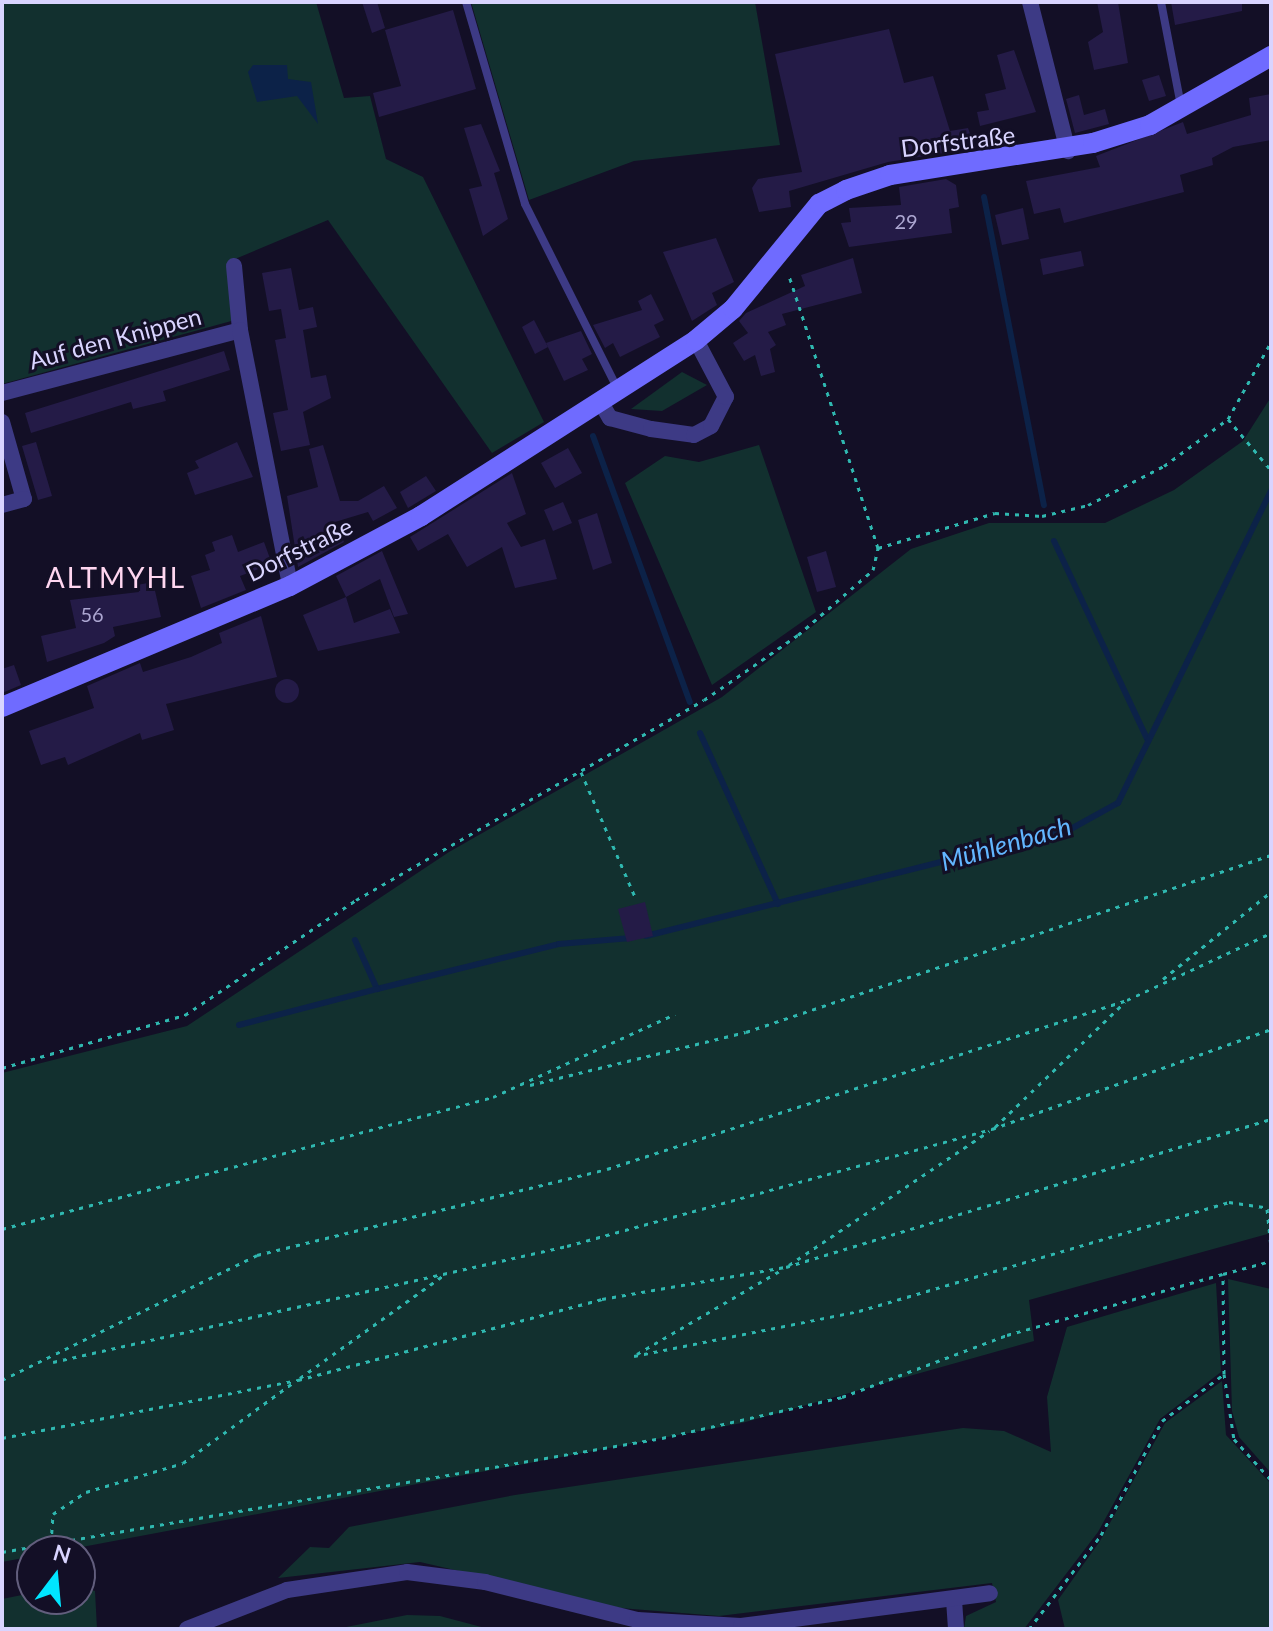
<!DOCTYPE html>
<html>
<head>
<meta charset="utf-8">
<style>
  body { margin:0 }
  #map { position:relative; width:1273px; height:1631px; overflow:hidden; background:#130f26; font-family:Lato,sans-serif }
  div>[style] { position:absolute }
  .green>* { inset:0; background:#12302f }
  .water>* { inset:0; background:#0c2248 }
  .stream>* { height:6px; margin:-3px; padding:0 3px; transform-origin:3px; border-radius:3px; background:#0c2248 }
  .building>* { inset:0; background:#241b47 }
  .round { border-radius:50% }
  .path>* { height:3px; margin-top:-1.5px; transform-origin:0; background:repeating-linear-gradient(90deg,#2fb8b0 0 4px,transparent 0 10px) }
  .service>* { height:8px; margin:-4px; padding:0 4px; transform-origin:4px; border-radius:4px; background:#3d3a85 }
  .minor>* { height:16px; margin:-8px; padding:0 8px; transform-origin:8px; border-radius:8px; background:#3d3a85 }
  .secondary>* { height:20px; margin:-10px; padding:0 10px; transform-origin:10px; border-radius:10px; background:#6f6bff }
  span { translate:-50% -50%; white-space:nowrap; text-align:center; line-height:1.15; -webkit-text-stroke:6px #130f26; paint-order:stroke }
  .number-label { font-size:20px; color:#aca6d1 }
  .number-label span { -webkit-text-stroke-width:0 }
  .street-label { font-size:24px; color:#d9d4ff }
  .water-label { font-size:26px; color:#62b6ff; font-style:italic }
  .quarter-label { font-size:28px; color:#ffd6f0; letter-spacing:2px }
  .frame { position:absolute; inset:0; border:4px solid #d9d4ff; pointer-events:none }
  .north { position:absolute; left:16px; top:1535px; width:80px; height:80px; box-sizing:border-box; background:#130f26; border:2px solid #625e7d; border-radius:50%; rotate:16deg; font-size:22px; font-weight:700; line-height:32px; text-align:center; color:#d9d4ff }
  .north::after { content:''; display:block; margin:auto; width:28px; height:36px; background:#00e5ff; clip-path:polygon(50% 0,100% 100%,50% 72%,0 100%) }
</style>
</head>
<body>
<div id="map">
  <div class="green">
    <div style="clip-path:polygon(2px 2px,316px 2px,344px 98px,370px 96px,386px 159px,423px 177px,544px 422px,492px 453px,328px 220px,228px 262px,235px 320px,2px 384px)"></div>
    <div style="clip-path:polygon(471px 2px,755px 2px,780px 145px,634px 161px,529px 200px)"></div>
    <div style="clip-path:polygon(682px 372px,707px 385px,662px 411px,631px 409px)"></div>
    <div style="clip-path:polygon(1271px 397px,1271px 1233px,1029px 1300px,1034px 1341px,742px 1423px,2px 1562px,2px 1073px,187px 1026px,449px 852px,722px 697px,911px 549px,989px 523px,1105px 523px,1174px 490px,1243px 441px)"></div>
    <div style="clip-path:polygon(759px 445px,816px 612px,712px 685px,625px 483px,665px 456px,699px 462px)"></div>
    <div style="clip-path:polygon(1228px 1279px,1271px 1289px,1271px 1473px,1239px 1437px,1232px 1411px)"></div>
    <div style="clip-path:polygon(1216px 1283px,1221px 1372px,1160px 1419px,1098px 1532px,1024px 1629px,964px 1629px,966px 1616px,996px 1602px,992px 1583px,719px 1616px,620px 1608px,420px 1562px,278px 1578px,310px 1547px,329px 1548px,349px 1527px,515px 1495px,963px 1428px,1004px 1431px,1051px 1452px,1047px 1397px,1067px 1327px)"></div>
    <div style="clip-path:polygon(1222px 1381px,1226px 1435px,1271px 1484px,1271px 1629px,1065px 1629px,1058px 1600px,1100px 1541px,1165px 1423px)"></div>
    <div style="clip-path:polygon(80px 1587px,95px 1591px,97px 1629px,2px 1629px,2px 1599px,32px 1593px,32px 1599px,80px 1599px)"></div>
    <div style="clip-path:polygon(407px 1615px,440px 1616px,489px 1629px,336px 1629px)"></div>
  </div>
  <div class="water">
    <div style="clip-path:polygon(253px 65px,287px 65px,288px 79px,311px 82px,318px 124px,297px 96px,257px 102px,248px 72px)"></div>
  </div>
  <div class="stream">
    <div style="left:984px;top:197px;width:314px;rotate:79deg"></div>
    <div style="left:593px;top:436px;width:283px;rotate:70deg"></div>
    <div style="left:1054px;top:541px;width:221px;rotate:64.8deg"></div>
    <div style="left:700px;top:733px;width:188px;rotate:65.5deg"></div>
    <div style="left:646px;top:936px;width:436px;rotate:-14.1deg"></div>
    <div style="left:1069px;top:830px;width:56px;rotate:-28.9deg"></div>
    <div style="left:1118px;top:803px;width:348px;rotate:-63.9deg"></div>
    <div style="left:355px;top:940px;width:54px;rotate:65.8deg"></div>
    <div style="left:377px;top:989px;width:187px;rotate:-13.9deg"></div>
    <div style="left:559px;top:944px;width:72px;rotate:-4.8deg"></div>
    <div style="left:239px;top:1025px;width:143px;rotate:-14.6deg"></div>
  </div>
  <div class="building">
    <div style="clip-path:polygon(362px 2px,377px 2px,385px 28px,372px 33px)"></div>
    <div style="clip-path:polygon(1097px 2px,1118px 2px,1128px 63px,1094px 70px,1088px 42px,1103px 32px)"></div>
    <div style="clip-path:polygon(1171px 2px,1242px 2px,1242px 11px,1175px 25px)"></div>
    <div style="clip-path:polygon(453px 10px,476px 89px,379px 117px,373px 93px,401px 86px,385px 30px)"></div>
    <div style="clip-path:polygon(889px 29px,904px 83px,933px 76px,950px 131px,968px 128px,975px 148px,888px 162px,789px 191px,791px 207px,759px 212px,752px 188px,758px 179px,802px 172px,775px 54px)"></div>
    <div style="clip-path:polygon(1014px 50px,1036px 112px,980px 126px,977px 112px,989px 110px,985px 94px,1006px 89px,997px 55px)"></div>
    <div style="clip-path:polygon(1159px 75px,1166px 96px,1149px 101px,1142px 80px)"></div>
    <div style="clip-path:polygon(1271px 94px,1271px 140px,1233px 147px,1212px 158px,1213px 165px,1180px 175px,1184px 192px,1064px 223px,1060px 208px,1034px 214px,1026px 181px,1100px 167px,1096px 156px,1183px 122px,1187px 134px,1251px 115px,1249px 98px)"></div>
    <div style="clip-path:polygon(1079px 95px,1084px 115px,1105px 109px,1109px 124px,1075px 133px,1066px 99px)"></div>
    <div style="clip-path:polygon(481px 124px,500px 171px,494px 173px,508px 219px,483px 236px,469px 189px,482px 186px,464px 128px)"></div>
    <div style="clip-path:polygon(946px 179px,956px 185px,959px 207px,949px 209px,952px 233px,849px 247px,841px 223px,851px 222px,849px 208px,901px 205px,899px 187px)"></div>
    <div style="clip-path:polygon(1023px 208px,1029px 239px,1002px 245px,995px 215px)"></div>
    <div style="clip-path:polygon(716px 238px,734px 282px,712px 293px,717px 305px,692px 321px,663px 252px)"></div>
    <div style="clip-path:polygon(1081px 251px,1084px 266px,1043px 275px,1040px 259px)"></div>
    <div style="clip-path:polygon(853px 258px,862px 293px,782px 314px,786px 325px,768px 332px,776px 345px,770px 349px,775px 372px,761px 376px,755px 355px,744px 361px,733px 343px,748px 333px,739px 321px,746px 313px,805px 286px,801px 275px)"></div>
    <div style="clip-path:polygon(291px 268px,299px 310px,313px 307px,317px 327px,303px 330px,311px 378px,326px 375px,331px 398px,303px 412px,310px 445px,281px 451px,273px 413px,288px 410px,275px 340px,286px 338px,281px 309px,269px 311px,262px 273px)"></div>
    <div style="clip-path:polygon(651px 294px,664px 320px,654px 325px,660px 337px,620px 357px,613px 343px,605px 348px,593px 325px,642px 310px,638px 301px)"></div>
    <div style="clip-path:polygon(534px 320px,548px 347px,535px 354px,522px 327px)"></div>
    <div style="clip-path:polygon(581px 331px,592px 354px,582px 359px,588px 370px,564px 381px,546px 343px)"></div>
    <div style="clip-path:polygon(224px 351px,230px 370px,163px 391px,166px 401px,133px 409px,131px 402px,31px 433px,25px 413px)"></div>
    <div style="clip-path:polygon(36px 442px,52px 496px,38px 500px,22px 446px)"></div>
    <div style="clip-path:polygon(237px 442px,253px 477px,195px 495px,187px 473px,199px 468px,195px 461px)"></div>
    <div style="clip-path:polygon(323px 445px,340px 501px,358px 501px,384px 486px,397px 508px,373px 521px,368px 512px,335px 522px,344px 542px,298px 567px,287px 496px,318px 487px,309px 449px)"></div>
    <div style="clip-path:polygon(568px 448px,582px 473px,555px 488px,541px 463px)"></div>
    <div style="clip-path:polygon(512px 473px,526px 514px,507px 523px,521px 547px,545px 539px,557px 579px,515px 588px,502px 547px,467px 567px,448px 534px,418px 551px,410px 537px)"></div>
    <div style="clip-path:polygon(426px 476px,436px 491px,408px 508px,400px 492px)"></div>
    <div style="clip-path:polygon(563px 502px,572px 523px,553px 531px,544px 510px)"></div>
    <div style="clip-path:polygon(597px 513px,612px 563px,593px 570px,578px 520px)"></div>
    <div style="clip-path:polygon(232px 535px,238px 552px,264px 542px,272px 564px,240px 576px,246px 590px,201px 608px,191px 576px,210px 570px,205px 555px,215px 551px,212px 542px)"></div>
    <div style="clip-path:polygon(382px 551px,391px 573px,408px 614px,394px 617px,380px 579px,346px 597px,336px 576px)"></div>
    <div style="clip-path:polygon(826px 551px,836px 587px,817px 592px,807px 557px)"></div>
    <div style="clip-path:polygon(153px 582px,161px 617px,113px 627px,115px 636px,104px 643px,47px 662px,41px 636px,76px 628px,70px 600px,139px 592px,137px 585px)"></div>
    <div style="clip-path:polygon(346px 597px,354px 623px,390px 609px,400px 633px,318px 651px,303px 615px)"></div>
    <div style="clip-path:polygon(261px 616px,277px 677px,166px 704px,174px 730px,142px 740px,140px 733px,68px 765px,65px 757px,41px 765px,29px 731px,94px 708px,87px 686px,140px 663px,143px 672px,191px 657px,222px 643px,219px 633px)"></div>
    <div style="clip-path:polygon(14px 665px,21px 685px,2px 693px,2px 669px)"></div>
    <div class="round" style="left:275px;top:679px;width:24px;height:24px"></div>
    <div style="clip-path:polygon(645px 902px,653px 936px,627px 942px,618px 909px)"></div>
  </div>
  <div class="path">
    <div style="left:1228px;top:419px;width:67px;rotate:49.9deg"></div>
    <div style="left:878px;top:548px;width:122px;rotate:-16.7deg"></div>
    <div style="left:995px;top:513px;width:47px;rotate:3.7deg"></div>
    <div style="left:1042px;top:516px;width:47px;rotate:-13.4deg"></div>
    <div style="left:1088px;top:505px;width:85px;rotate:-27.2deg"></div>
    <div style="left:1164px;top:466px;width:79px;rotate:-36.3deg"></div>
    <div style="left:1228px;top:419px;width:88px;rotate:-60.8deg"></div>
    <div style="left:581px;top:772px;width:138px;rotate:66.6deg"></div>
    <div style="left:1163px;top:979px;width:139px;rotate:-38.9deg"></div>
    <div style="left:2px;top:1068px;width:191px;rotate:-16.2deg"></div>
    <div style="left:185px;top:1015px;width:206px;rotate:-33.9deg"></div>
    <div style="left:356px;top:900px;width:401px;rotate:-29.9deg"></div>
    <div style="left:704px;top:700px;width:114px;rotate:-34.7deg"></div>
    <div style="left:798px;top:635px;width:99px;rotate:-40.9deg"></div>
    <div style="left:873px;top:570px;width:23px;rotate:-77deg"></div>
    <div style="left:878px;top:548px;width:289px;rotate:-108.1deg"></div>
    <div style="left:530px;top:1085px;width:222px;rotate:-13.8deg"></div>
    <div style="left:746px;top:1032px;width:554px;rotate:-18.63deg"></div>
    <div style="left:995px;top:1127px;width:180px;rotate:-43.9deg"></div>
    <div style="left:1267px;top:1209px;width:39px;rotate:84deg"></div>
    <div style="left:2px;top:1229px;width:508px;rotate:-15.05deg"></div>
    <div style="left:493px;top:1097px;width:200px;rotate:-24.5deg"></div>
    <div style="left:789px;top:1265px;width:241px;rotate:-33.8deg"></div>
    <div style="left:637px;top:1354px;width:169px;rotate:-30.2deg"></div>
    <div style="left:634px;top:1356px;width:229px;rotate:-11.3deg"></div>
    <div style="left:859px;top:1311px;width:386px;rotate:-16.4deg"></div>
    <div style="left:1229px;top:1202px;width:42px;rotate:8.1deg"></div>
    <div style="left:53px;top:1362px;width:527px;rotate:-12.72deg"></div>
    <div style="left:567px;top:1246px;width:441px;rotate:-15.4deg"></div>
    <div style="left:992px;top:1129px;width:296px;rotate:-19.7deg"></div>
    <div style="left:1224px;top:1374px;width:66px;rotate:81.3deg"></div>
    <div style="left:1234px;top:1439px;width:55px;rotate:47.9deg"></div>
    <div style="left:300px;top:1378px;width:177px;rotate:-35.6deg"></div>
    <div style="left:2px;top:1380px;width:284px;rotate:-26.1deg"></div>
    <div style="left:257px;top:1255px;width:360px;rotate:-13.8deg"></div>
    <div style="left:607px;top:1169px;width:547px;rotate:-18deg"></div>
    <div style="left:1127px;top:1000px;width:159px;rotate:-25deg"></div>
    <div style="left:2px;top:1438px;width:302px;rotate:-11.1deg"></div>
    <div style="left:298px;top:1380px;width:315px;rotate:-14.9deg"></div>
    <div style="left:602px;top:1299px;width:187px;rotate:-9.9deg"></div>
    <div style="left:786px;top:1267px;width:507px;rotate:-16.97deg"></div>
    <div style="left:51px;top:1543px;width:29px;rotate:-86deg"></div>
    <div style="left:53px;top:1514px;width:40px;rotate:-34deg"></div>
    <div style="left:86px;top:1492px;width:101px;rotate:-16.6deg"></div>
    <div style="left:183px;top:1463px;width:137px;rotate:-36.1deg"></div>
    <div style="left:2px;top:1552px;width:670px;rotate:-9.8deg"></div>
    <div style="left:662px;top:1438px;width:185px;rotate:-12.8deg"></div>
    <div style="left:842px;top:1397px;width:176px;rotate:-20.6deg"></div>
    <div style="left:1007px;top:1335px;width:224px;rotate:-15.8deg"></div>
    <div style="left:1029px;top:1629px;width:118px;rotate:-52.5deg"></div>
    <div style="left:1101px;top:1535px;width:129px;rotate:-61.8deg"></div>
    <div style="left:1162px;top:1421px;width:78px;rotate:-37.2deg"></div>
    <div style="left:1224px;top:1374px;width:100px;rotate:-90.6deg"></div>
    <div style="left:1223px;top:1274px;width:50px;rotate:-15.2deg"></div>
  </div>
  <div class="service">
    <div style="left:466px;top:2px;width:210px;rotate:73.7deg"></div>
    <div style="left:525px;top:204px;width:208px;rotate:63.4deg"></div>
    <div style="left:1161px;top:2px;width:106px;rotate:79.1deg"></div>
  </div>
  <div class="minor">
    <div style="left:1030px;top:2px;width:154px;rotate:75.7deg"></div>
    <div style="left:234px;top:266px;width:64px;rotate:84.6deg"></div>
    <div style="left:2px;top:393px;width:246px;rotate:-14.8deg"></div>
    <div style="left:240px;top:330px;width:261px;rotate:78.9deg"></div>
    <div style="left:600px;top:401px;width:20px;rotate:60deg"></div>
    <div style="left:610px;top:418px;width:42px;rotate:15deg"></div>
    <div style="left:651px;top:429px;width:43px;rotate:7.9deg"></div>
    <div style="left:694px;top:435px;width:19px;rotate:-28deg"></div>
    <div style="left:711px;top:426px;width:33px;rotate:-63deg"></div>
    <div style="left:726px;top:397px;width:64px;rotate:-117.8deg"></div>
    <div style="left:2px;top:422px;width:80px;rotate:74.1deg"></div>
    <div style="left:24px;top:499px;width:23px;rotate:165deg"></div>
    <div style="left:954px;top:1600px;width:29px;rotate:86deg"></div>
    <div style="left:187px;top:1629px;width:107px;rotate:-21.3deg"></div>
    <div style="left:287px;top:1590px;width:121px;rotate:-8.5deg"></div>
    <div style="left:407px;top:1572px;width:79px;rotate:7.3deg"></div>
    <div style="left:485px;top:1582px;width:157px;rotate:14deg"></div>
    <div style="left:637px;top:1620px;width:104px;rotate:3.3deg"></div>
    <div style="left:741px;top:1626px;width:251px;rotate:-7.5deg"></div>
  </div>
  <div class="secondary">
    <div style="left:2px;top:707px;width:312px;rotate:-22.8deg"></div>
    <div style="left:290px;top:586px;width:149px;rotate:-28.1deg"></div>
    <div style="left:421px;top:516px;width:326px;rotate:-32.6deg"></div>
    <div style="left:696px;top:340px;width:48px;rotate:-40deg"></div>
    <div style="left:733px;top:309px;width:136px;rotate:-50.7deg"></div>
    <div style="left:819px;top:204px;width:30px;rotate:-27deg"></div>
    <div style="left:846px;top:190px;width:46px;rotate:-18.8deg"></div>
    <div style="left:890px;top:175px;width:206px;rotate:-9deg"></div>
    <div style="left:1093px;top:143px;width:60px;rotate:-17.5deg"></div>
    <div style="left:1150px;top:125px;width:139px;rotate:-29.7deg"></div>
  </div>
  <div class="number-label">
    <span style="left:906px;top:221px">29</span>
    <span style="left:92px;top:614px">56</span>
  </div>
  <div class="street-label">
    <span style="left:958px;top:141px;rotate:-7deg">Dorfstraße</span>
    <span style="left:115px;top:338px;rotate:-15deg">Auf den Knippen</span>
    <span style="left:299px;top:549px;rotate:-26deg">Dorfstraße</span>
  </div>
  <div class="water-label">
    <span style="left:1006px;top:844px;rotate:-16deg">Mühlenbach</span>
  </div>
  <div class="quarter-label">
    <span style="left:116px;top:577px">ALTMYHL</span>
  </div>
  <div class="frame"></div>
  <div class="north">N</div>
</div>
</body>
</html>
